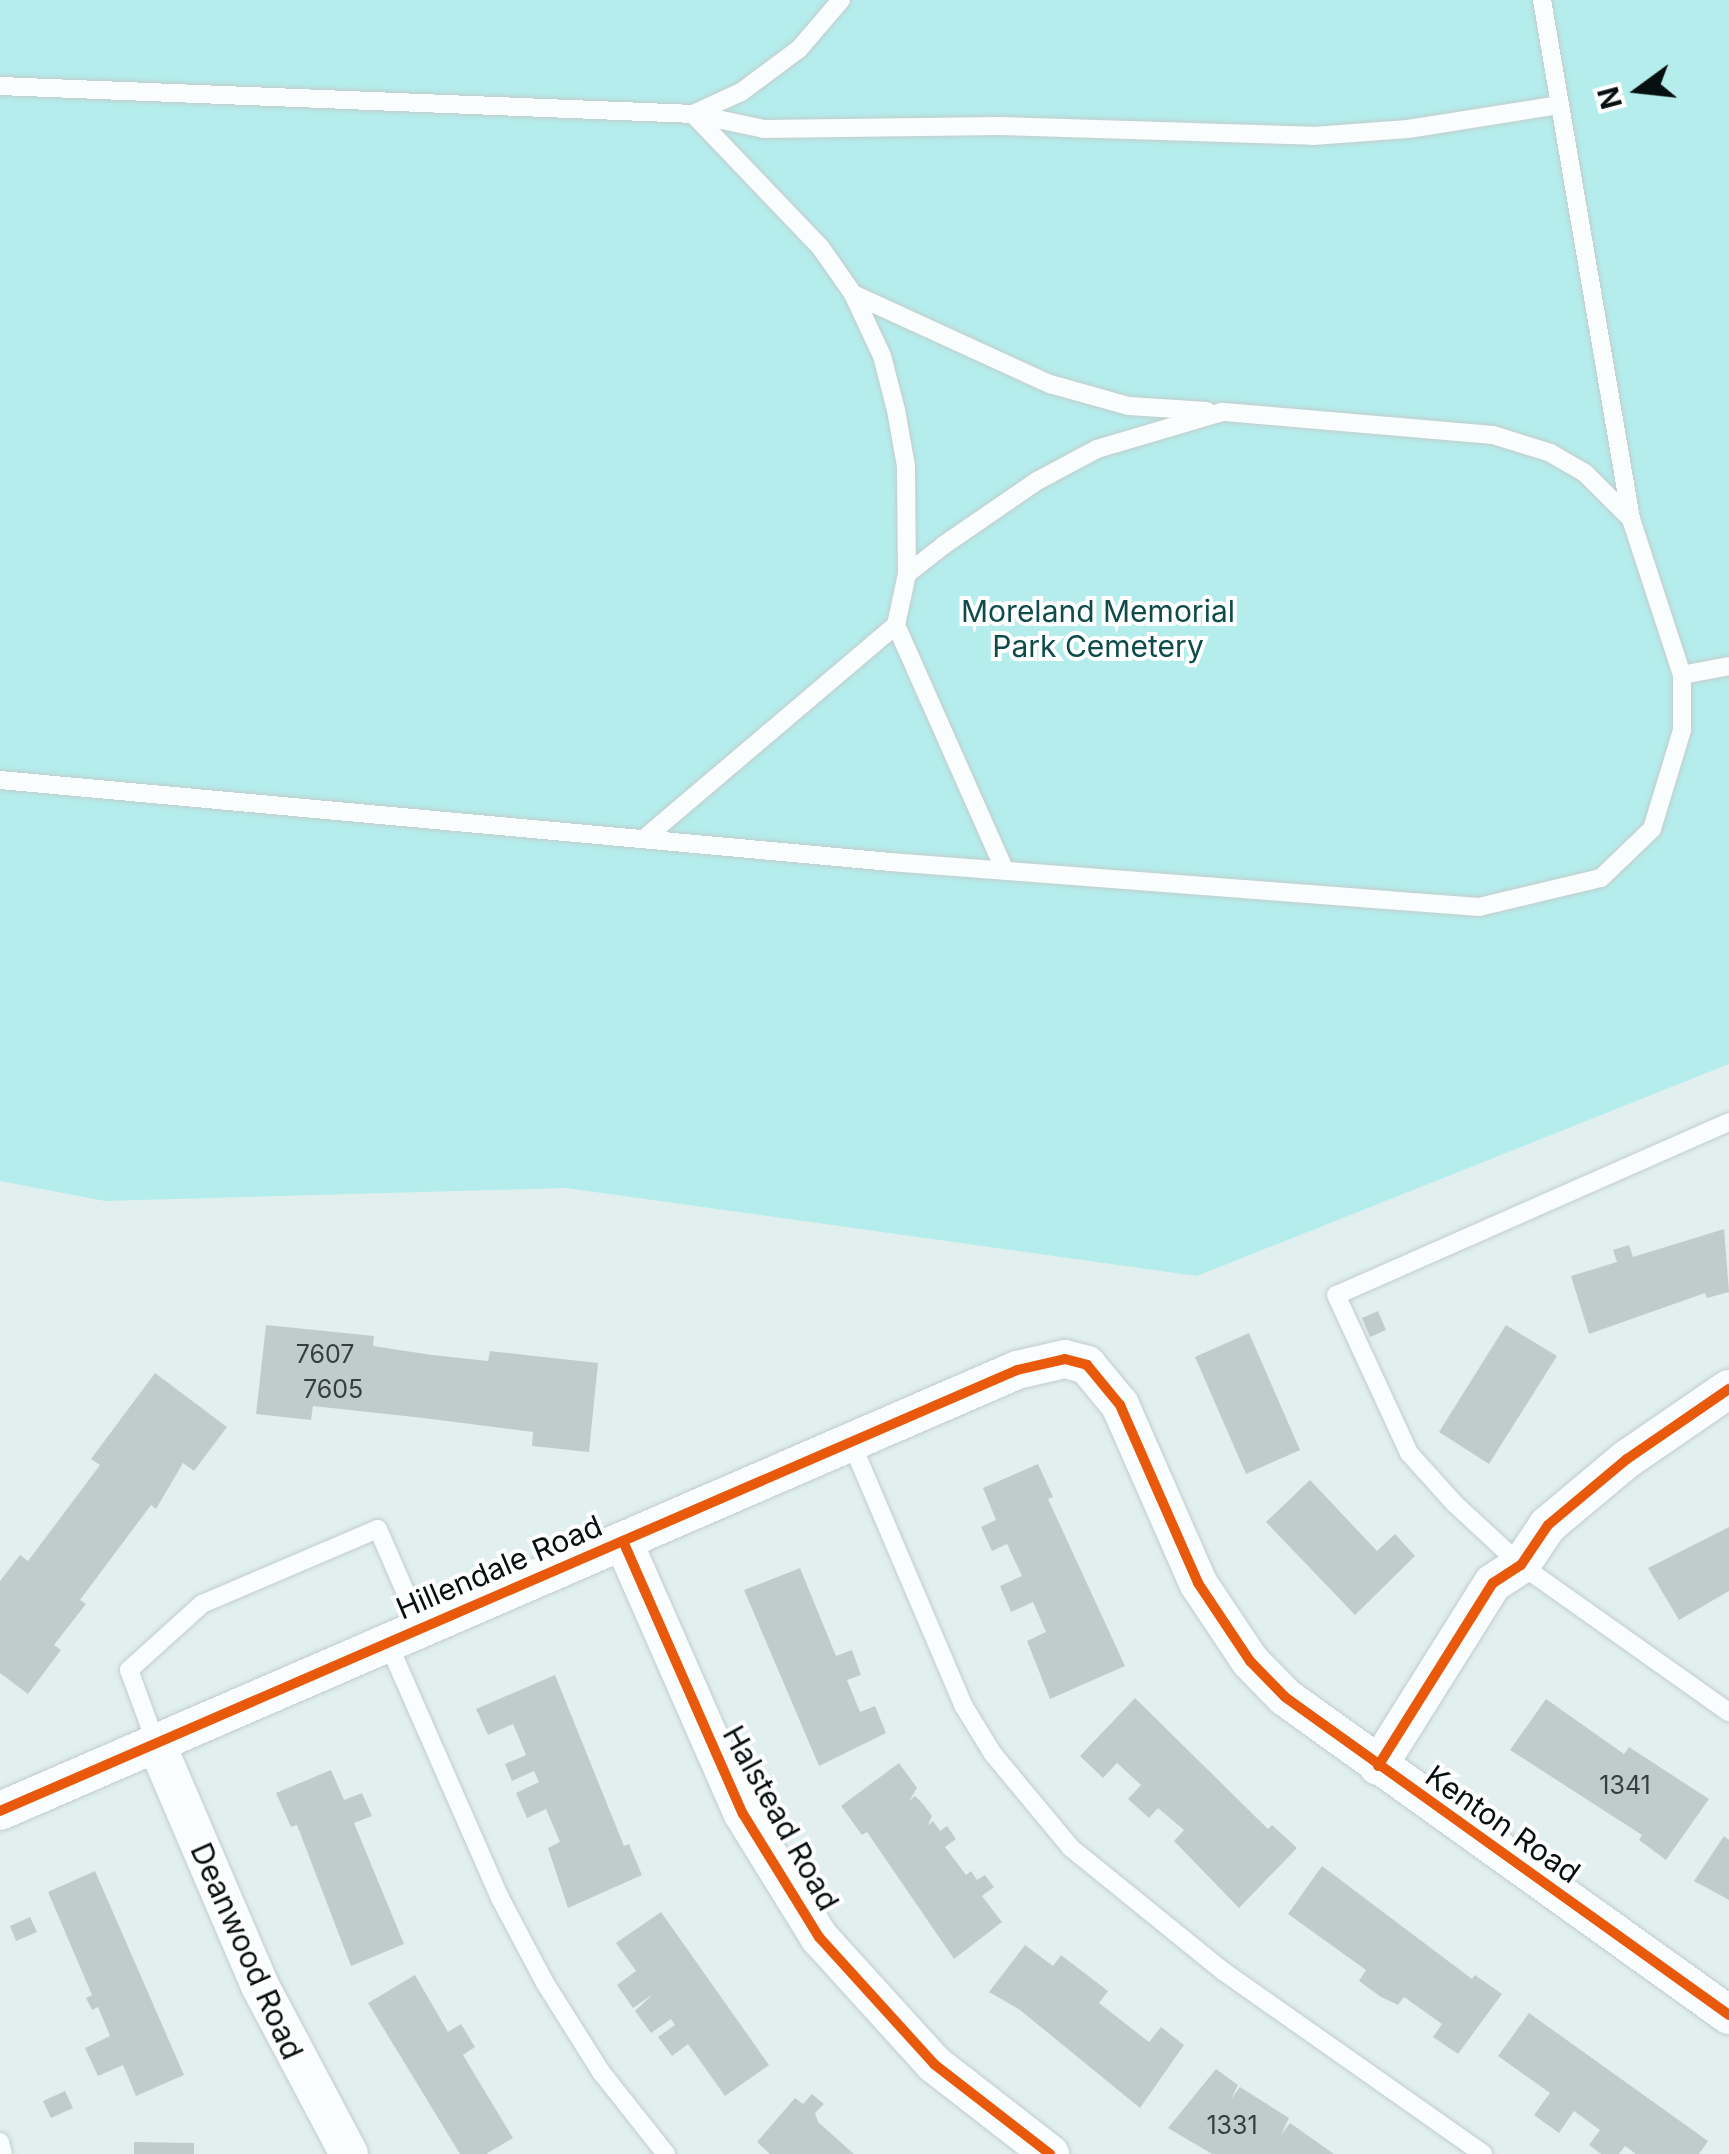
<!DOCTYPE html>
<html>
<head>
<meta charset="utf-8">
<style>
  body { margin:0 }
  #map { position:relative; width:1729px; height:2154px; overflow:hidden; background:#e1f0ef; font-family:Inter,sans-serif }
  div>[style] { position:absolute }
  .green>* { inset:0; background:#b5edec }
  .building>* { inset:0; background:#c0cccb }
  .roads { filter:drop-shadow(0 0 2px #c1cdcc) drop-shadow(0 0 2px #c1cdcc) }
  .lane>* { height:18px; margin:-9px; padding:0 9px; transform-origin:9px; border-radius:9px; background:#fafdfd }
  .street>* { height:38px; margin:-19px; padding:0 19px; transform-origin:19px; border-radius:19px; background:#fafdfd }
  .cycleway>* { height:10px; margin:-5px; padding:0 5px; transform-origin:5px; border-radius:5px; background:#e8590c }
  span { translate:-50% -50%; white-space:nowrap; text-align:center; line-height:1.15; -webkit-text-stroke:8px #fff; paint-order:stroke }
  .number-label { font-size:25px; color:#353f3f }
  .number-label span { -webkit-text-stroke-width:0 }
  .park-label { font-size:30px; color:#0d4c4b }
  .street-label { font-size:30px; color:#071010 }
  .north { position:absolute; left:1589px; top:40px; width:100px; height:100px; -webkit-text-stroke:8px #fff; paint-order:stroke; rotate:255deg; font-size:28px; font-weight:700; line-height:40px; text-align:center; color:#071010 }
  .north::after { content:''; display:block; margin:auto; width:35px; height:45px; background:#071010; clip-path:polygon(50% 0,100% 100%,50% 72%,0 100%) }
</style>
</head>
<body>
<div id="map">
  <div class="green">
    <div style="clip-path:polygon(0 0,1729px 0,1729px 1064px,1197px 1276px,566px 1188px,105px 1201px,0 1181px)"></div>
  </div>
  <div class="building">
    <div style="clip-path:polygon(1724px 1229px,1729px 1292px,1707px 1298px,1705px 1293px,1589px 1334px,1571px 1276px,1617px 1262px,1613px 1250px,1629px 1245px,1633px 1257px)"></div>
    <div style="clip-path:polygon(1378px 1311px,1386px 1330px,1370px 1337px,1362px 1318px)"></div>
    <div style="clip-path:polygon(266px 1325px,374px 1336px,373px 1346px,432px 1355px,488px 1361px,490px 1351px,598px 1363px,589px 1452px,532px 1446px,533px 1432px,423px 1418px,313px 1406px,311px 1420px,256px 1414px)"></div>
    <div style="clip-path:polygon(1506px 1325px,1557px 1356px,1489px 1464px,1439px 1432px)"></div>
    <div style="clip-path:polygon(1249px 1333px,1300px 1450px,1246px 1474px,1195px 1357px)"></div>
    <div style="clip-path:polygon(155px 1373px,227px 1427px,194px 1471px,183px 1463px,156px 1509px,151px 1505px,80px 1600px,86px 1604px,54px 1645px,61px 1650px,28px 1694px,0 1673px,0 1581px,20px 1555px,28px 1561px,100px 1465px,91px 1459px)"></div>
    <div style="clip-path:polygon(1038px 1464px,1053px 1497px,1048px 1499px,1125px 1666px,1050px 1699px,1027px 1641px,1046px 1632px,1033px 1602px,1011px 1612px,1000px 1586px,1022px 1576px,1007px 1544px,992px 1551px,981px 1527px,996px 1520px,983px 1488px)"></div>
    <div style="clip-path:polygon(1310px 1480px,1377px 1551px,1395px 1534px,1415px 1556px,1355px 1615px,1266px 1522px)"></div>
    <div style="clip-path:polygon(1729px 1527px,1729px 1591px,1679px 1620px,1648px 1568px)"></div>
    <div style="clip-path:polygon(800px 1568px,836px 1656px,852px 1650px,861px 1675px,847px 1680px,860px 1712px,875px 1706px,886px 1733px,819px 1766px,744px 1590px)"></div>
    <div style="clip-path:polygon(555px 1675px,624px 1846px,629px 1844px,642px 1875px,568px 1908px,548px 1848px,560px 1842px,546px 1809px,527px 1818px,516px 1793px,539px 1782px,534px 1771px,512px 1781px,505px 1764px,526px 1755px,513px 1724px,488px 1735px,476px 1709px)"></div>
    <div style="clip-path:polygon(1135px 1698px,1268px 1829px,1272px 1825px,1297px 1848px,1239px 1908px,1174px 1841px,1184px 1830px,1158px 1808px,1149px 1818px,1128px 1799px,1141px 1785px,1117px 1763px,1103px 1778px,1080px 1756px)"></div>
    <div style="clip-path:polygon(1546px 1699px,1624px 1754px,1629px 1747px,1709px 1799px,1666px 1860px,1639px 1840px,1642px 1835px,1510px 1750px)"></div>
    <div style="clip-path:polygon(899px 1763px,917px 1788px,909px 1801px,915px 1796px,923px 1804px,932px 1816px,928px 1825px,933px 1821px,940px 1831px,947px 1826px,956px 1839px,945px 1847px,966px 1875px,971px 1871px,977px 1880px,985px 1875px,994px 1887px,982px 1896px,1002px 1922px,954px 1959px,867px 1832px,862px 1835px,841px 1806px)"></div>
    <div style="clip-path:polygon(331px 1770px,344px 1800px,362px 1793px,372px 1816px,354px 1823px,404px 1944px,351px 1966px,297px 1825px,291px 1827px,276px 1793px)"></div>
    <div style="clip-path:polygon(1724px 1836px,1729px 1840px,1729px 1900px,1694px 1881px)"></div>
    <div style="clip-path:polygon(1322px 1866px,1472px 1979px,1475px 1975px,1502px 1994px,1458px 2054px,1433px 2037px,1442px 2024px,1404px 1997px,1398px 2005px,1381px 1997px,1359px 1981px,1366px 1970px,1288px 1914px)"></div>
    <div style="clip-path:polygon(95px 1871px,184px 2075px,136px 2096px,123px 2065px,98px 2076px,85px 2048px,110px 2036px,98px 2007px,92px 2010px,86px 1998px,92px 1995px,48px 1892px)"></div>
    <div style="clip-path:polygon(661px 1912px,769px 2065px,725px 2096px,688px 2044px,672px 2056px,658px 2037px,675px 2025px,671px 2019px,651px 2033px,635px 2011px,653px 1994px,633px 2008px,617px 1985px,636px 1971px,616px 1943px)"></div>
    <div style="clip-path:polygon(30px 1917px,37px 1932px,16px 1941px,10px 1926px)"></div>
    <div style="clip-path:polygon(1025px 1945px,1053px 1966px,1061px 1955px,1108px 1991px,1099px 2003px,1149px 2042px,1161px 2027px,1184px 2045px,1140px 2108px,1020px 2010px,989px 1992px)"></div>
    <div style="clip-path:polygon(415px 1975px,448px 2032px,461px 2024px,475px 2047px,463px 2055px,513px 2138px,486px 2154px,460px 2154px,368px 2003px)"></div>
    <div style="clip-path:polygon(1529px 2013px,1708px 2141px,1699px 2154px,1636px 2154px,1625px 2146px,1619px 2154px,1601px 2154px,1589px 2145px,1600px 2130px,1574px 2111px,1559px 2133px,1534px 2115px,1550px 2093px,1498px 2056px)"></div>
    <div style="clip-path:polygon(1216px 2069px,1238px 2085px,1231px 2099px,1240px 2087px,1289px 2118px,1281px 2135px,1290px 2123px,1334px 2154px,1212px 2154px,1168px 2128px)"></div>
    <div style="clip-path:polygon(65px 2091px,73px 2108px,51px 2118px,43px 2101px)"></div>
    <div style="clip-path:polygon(812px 2094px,824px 2104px,815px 2113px,818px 2122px,854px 2154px,770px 2154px,757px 2142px,795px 2098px,803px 2104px)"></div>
    <div style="clip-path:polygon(134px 2142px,194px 2143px,194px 2154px,134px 2154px)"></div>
  </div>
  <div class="roads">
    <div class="lane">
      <div style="left:841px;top:0;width:65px;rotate:130.6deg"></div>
      <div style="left:799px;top:49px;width:72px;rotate:143.4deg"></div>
      <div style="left:741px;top:92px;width:53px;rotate:155.4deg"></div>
      <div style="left:693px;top:114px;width:185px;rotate:46.3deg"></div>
      <div style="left:821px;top:248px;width:56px;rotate:55.2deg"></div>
      <div style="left:853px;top:294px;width:217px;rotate:24.6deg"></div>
      <div style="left:1050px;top:384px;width:82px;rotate:15.6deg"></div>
      <div style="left:1129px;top:406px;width:78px;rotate:3.7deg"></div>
      <div style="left:1542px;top:0;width:527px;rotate:80.27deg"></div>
      <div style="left:0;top:86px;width:694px;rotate:2.31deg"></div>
      <div style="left:693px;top:114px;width:73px;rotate:11.9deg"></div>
      <div style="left:764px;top:129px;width:236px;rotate:-0.7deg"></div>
      <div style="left:1000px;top:126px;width:313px;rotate:1.8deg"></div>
      <div style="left:1313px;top:136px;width:95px;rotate:-4.2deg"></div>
      <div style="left:1408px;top:129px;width:154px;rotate:-9deg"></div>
      <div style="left:853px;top:294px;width:68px;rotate:64.9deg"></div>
      <div style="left:882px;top:356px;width:56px;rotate:75.5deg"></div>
      <div style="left:896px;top:410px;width:57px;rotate:79.9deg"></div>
      <div style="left:906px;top:466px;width:108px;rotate:89.5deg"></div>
      <div style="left:896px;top:625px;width:269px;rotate:66.1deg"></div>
      <div style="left:1682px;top:675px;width:48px;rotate:-10.8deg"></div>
      <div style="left:0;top:780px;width:894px;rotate:5.26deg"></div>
      <div style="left:890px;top:862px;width:591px;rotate:4.37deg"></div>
      <div style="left:1479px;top:907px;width:125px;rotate:-13.4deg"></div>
      <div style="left:1601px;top:878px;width:71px;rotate:-43.9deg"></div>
      <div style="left:1652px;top:829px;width:103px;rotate:-73.1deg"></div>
      <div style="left:1682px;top:730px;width:55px;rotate:-90deg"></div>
      <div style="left:1682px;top:675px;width:164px;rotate:-108.1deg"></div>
      <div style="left:1631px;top:519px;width:65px;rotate:-135deg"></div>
      <div style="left:1585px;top:473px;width:39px;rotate:-150deg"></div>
      <div style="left:1551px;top:453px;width:61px;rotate:-162.8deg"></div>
      <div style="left:1493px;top:435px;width:272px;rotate:-175.1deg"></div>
      <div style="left:1222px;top:412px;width:130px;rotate:163.5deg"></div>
      <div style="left:1097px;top:449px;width:68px;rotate:151.9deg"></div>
      <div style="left:1037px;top:481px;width:113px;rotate:145.5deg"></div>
      <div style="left:944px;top:545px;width:47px;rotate:141.9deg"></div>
      <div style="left:907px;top:574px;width:52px;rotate:102.2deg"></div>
      <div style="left:896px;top:625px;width:329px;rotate:139.7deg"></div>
      <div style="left:1729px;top:1122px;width:429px;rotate:156.2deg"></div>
      <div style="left:1336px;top:1295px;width:174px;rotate:65.2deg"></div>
      <div style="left:1409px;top:1453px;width:69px;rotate:48deg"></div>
      <div style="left:1455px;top:1504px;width:90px;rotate:42.7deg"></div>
      <div style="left:1521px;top:1565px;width:255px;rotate:35.3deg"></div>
      <div style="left:851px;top:1442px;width:286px;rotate:66.9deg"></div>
      <div style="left:963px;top:1705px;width:57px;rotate:58.5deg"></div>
      <div style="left:993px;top:1754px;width:122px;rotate:50.3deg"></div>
      <div style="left:1071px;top:1848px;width:196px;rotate:39deg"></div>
      <div style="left:1223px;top:1971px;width:318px;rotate:35.1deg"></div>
      <div style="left:388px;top:1643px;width:279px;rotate:66.3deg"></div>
      <div style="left:500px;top:1898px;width:96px;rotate:62.1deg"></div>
      <div style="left:545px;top:1983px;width:105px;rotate:57.8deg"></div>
      <div style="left:601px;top:2072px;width:105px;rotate:51.6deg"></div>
      <div style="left:156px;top:1743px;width:78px;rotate:-110.3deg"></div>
      <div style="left:129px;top:1670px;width:98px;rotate:-42.1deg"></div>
      <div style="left:202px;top:1604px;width:191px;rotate:-23.1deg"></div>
      <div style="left:378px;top:1529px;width:108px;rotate:66.5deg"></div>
      <div style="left:0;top:2142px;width:12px;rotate:76deg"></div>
    </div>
    <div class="street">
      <div style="left:623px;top:1541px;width:298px;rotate:66.3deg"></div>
      <div style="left:743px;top:1814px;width:145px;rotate:58.3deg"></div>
      <div style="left:819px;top:1937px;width:171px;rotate:47.8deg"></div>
      <div style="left:934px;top:2064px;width:147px;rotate:37.8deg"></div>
      <div style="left:156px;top:1743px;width:264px;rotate:66.8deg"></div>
      <div style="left:260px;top:1986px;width:190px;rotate:62.1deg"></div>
      <div style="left:1378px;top:1766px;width:216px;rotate:-57.9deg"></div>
      <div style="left:1493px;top:1583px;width:33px;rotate:-33deg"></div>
      <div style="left:1521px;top:1565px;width:48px;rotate:-56deg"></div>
      <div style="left:1548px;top:1525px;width:103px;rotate:-39.9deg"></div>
      <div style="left:1627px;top:1459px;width:124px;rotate:-34.5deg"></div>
      <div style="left:0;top:1811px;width:1108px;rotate:-23.44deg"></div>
      <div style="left:1017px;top:1370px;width:49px;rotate:-12.9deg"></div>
      <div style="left:1065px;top:1359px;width:23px;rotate:15deg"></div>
      <div style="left:1087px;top:1365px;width:52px;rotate:50.5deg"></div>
      <div style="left:1120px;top:1405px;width:194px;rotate:66.3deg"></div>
      <div style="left:1198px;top:1583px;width:94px;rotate:56.3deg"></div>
      <div style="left:1250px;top:1661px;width:50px;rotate:45.8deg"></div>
      <div style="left:1285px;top:1697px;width:546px;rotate:35.61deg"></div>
    </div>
  </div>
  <div class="cycleway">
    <div style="left:623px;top:1541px;width:298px;rotate:66.3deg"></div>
    <div style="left:743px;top:1814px;width:145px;rotate:58.3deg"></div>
    <div style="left:819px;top:1937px;width:171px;rotate:47.8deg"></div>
    <div style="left:934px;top:2064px;width:147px;rotate:37.8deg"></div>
    <div style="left:1378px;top:1766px;width:216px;rotate:-57.9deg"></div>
    <div style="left:1493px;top:1583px;width:33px;rotate:-33deg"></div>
    <div style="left:1521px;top:1565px;width:48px;rotate:-56deg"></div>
    <div style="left:1548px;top:1525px;width:103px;rotate:-39.9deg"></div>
    <div style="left:1627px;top:1459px;width:124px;rotate:-34.5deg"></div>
    <div style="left:0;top:1811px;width:1108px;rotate:-23.44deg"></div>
    <div style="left:1017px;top:1370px;width:49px;rotate:-12.9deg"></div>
    <div style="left:1065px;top:1359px;width:23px;rotate:15deg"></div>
    <div style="left:1087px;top:1365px;width:52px;rotate:50.5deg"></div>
    <div style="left:1120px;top:1405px;width:194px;rotate:66.3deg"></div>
    <div style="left:1198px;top:1583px;width:94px;rotate:56.3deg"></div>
    <div style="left:1250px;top:1661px;width:50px;rotate:45.8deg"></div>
    <div style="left:1285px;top:1697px;width:546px;rotate:35.61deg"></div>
  </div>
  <div class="number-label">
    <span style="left:325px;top:1354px">7607</span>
    <span style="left:333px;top:1389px">7605</span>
    <span style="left:1625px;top:1785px">1341</span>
    <span style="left:1232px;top:2125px">1331</span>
  </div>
  <div class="park-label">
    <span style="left:1098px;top:628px">Moreland Memorial<br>Park Cemetery</span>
  </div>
  <div class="street-label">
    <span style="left:499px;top:1567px;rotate:-23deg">Hillendale Road</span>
    <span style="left:781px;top:1818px;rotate:61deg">Halstead Road</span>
    <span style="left:1503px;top:1824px;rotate:35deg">Kenton Road</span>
    <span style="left:247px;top:1951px;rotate:66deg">Deanwood Road</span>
  </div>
  <div class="north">N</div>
</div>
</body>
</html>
